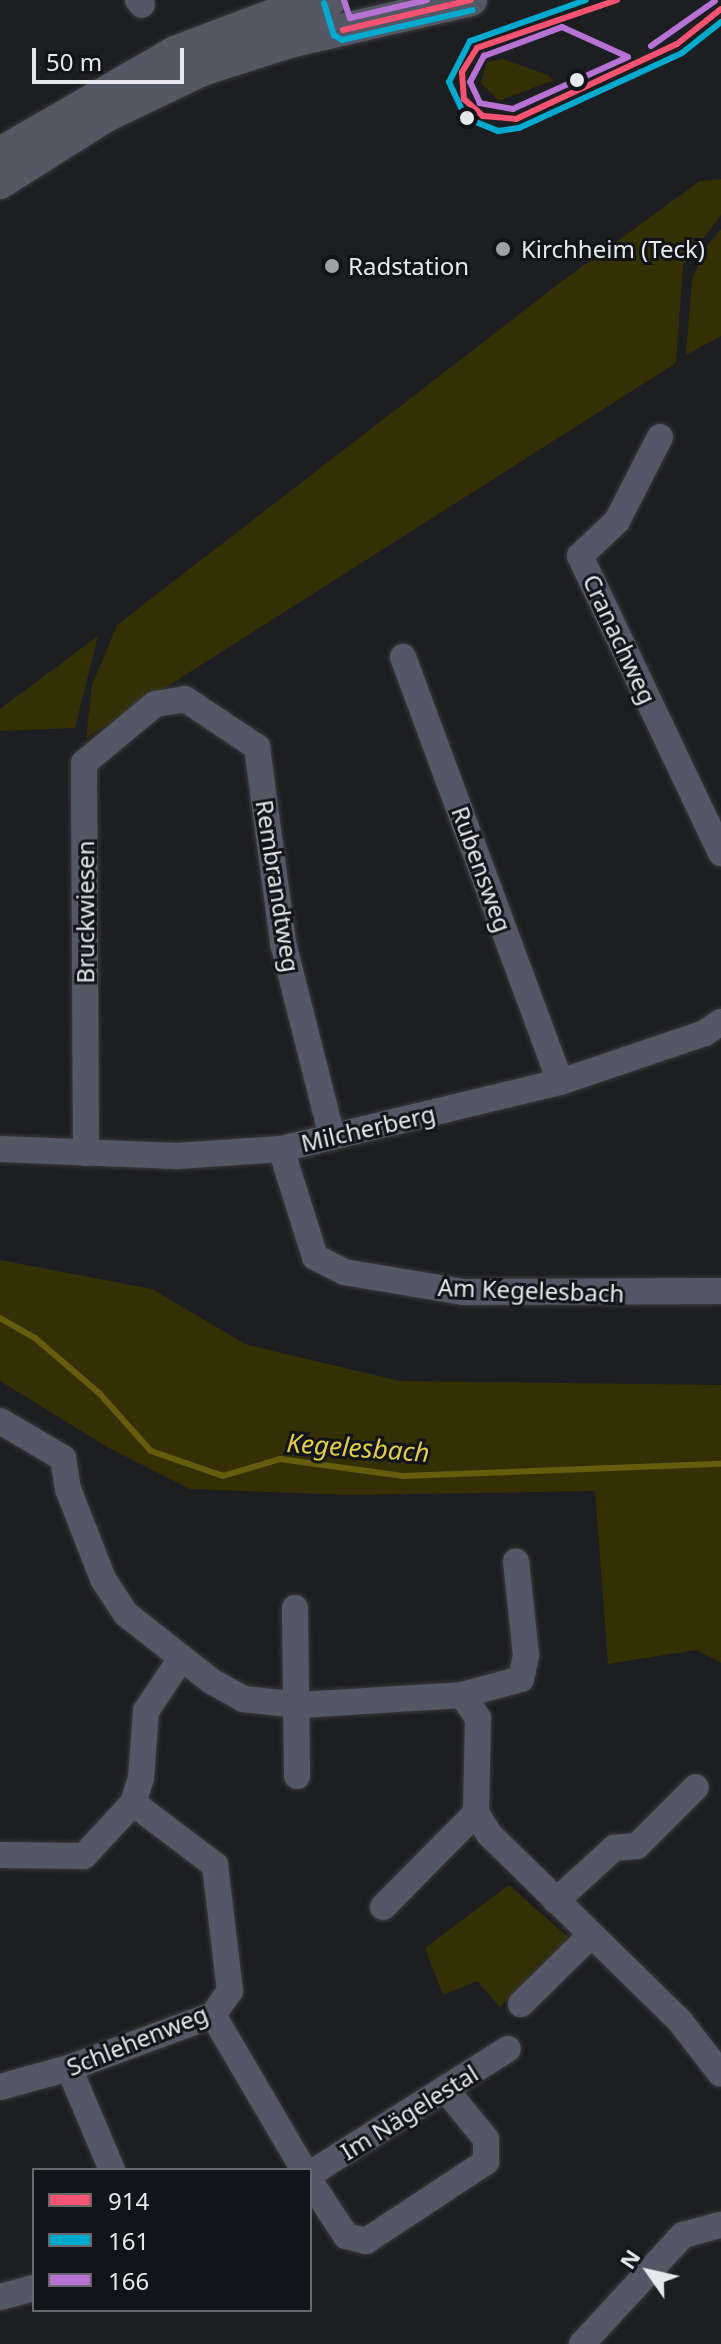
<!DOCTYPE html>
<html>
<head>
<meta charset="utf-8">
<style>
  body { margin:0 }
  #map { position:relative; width:721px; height:2344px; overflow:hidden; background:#1d1e21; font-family:"Noto Sans",sans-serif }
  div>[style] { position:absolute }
  .green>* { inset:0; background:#342f05 }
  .stream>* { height:6px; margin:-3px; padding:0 3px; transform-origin:3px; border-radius:3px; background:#655c0e }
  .roads { filter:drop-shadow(0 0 2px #3a3a3c) drop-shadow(0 0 2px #3a3a3c) }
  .minor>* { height:26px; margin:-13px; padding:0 13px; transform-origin:13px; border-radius:13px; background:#545866 }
  .major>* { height:32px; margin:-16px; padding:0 16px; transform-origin:16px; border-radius:16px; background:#545865 }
  .bus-1>* { height:6px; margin:-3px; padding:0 3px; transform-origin:3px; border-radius:3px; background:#f65372 }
  .bus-2>* { height:6px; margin:-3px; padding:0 3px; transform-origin:3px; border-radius:3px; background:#00a9ce }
  .bus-3>* { height:6px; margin:-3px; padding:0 3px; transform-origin:3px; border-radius:3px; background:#b673d3 }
  .dots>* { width:22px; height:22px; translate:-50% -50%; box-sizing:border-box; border:4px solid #131419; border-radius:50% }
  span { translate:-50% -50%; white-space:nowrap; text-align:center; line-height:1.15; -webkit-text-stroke:6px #131419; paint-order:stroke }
  .poi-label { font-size:24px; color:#e6e8eb }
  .left { translate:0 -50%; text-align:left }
  .street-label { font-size:24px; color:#e6e8eb }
  .water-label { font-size:26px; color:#e2cf47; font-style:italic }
  .legend { position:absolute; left:32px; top:2168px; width:280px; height:144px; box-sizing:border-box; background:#131419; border:2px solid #67696d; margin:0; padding:10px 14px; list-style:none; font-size:24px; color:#e6e8eb }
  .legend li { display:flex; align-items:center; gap:16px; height:40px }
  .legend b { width:40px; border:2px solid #67696d }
  .north { position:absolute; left:609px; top:2232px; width:80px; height:80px; -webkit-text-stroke:6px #131419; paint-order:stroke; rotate:304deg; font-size:22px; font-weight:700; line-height:32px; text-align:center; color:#e6e8eb }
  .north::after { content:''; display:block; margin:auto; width:28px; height:36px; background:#e6e8eb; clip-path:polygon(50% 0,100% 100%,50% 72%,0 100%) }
  .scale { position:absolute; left:32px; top:48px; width:152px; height:36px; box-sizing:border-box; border:4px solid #e6e8eb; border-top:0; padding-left:10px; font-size:24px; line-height:28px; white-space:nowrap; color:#e6e8eb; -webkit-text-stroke:6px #131419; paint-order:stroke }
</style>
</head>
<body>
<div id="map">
  <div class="green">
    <div style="clip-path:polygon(503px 59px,548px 75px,554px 80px,499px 101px,481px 83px,487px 62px)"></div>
    <div style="clip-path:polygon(721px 179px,721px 215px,683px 265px,676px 363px,86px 738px,92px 685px,117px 625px,561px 282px,700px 181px)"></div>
    <div style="clip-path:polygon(721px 229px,721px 336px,686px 355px,692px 280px,704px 250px)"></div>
    <div style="clip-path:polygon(98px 636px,75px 728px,0 731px,0 709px)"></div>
    <div style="clip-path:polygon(0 1260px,152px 1289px,245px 1344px,399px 1381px,721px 1385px,721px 1663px,696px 1650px,608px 1664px,595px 1491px,350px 1495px,190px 1489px,109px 1448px,0 1381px)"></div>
    <div style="clip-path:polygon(509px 1885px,569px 1938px,500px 2007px,477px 1981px,443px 1995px,425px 1948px)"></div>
  </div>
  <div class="stream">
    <div style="left:0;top:1318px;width:40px;rotate:29.7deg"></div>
    <div style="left:35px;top:1338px;width:86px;rotate:40.7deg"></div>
    <div style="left:100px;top:1394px;width:76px;rotate:48.2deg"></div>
    <div style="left:151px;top:1451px;width:76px;rotate:19.1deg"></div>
    <div style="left:223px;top:1476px;width:59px;rotate:-16.6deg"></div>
    <div style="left:280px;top:1459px;width:124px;rotate:7.9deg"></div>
    <div style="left:403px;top:1476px;width:318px;rotate:-2.2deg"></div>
  </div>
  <div class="roads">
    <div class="minor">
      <div style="left:138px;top:0;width:6px;rotate:51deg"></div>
      <div style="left:660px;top:437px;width:94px;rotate:117.1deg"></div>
      <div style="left:617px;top:521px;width:51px;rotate:136.6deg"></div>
      <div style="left:580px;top:556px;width:329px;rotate:64.6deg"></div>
      <div style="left:403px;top:657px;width:453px;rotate:69.7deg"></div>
      <div style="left:0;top:1149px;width:177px;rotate:2.3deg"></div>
      <div style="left:177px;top:1156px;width:104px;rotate:-3.9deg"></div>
      <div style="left:281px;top:1149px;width:287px;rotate:-13.5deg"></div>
      <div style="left:560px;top:1082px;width:153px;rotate:-18.7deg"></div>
      <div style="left:705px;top:1033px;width:19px;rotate:-35deg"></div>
      <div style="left:281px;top:1149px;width:113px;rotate:72.5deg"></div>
      <div style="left:315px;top:1257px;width:33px;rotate:27deg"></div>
      <div style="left:344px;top:1272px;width:121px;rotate:9.5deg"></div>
      <div style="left:463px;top:1292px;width:258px;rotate:-0.2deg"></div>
      <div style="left:86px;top:1153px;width:390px;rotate:-90.3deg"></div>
      <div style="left:84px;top:763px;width:92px;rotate:-39.7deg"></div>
      <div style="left:155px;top:704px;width:30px;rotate:-9deg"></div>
      <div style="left:185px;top:699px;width:87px;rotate:33.7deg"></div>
      <div style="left:257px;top:747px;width:198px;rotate:82.4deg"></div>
      <div style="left:283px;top:943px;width:200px;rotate:75.8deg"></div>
      <div style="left:0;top:1421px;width:73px;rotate:30.4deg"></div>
      <div style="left:63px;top:1458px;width:31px;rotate:81deg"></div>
      <div style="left:68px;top:1489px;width:97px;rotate:68.7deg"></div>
      <div style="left:103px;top:1579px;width:42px;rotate:56.7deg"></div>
      <div style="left:126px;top:1614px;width:108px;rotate:38.2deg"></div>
      <div style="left:211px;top:1681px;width:37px;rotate:29deg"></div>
      <div style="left:243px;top:1699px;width:57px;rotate:6deg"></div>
      <div style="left:300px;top:1705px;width:162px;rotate:-3.5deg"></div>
      <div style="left:462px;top:1695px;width:28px;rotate:55deg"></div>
      <div style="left:478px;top:1718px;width:95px;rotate:91.2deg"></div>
      <div style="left:476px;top:1813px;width:26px;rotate:58deg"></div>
      <div style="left:490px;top:1835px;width:264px;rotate:44.4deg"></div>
      <div style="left:679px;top:2020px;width:68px;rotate:52.1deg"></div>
      <div style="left:295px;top:1608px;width:168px;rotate:89.3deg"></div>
      <div style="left:462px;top:1695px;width:61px;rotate:-15.2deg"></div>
      <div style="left:521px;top:1679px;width:25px;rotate:-78deg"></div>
      <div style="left:526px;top:1655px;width:94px;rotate:-96.1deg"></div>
      <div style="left:0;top:1855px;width:84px;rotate:0.7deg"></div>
      <div style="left:84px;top:1856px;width:72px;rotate:-47.2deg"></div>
      <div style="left:133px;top:1803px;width:26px;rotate:-72deg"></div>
      <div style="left:141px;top:1778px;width:67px;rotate:-85.7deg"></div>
      <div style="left:146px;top:1711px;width:61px;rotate:-56.3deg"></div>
      <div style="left:556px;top:1901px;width:79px;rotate:-42.4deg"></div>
      <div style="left:614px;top:1848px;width:23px;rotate:-5deg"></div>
      <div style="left:637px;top:1846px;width:83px;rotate:-45deg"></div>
      <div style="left:383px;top:1907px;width:132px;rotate:-45.3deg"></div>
      <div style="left:521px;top:2004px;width:95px;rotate:-44.6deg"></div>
      <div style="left:213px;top:2015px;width:180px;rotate:59.6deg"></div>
      <div style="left:69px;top:2068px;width:111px;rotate:67.1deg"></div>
      <div style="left:0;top:2087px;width:72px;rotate:-15.4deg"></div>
      <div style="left:69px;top:2068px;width:153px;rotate:-20.2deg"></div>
      <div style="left:213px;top:2015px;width:29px;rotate:-55deg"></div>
      <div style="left:230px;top:1991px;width:127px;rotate:-96.8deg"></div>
      <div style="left:215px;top:1865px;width:103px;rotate:-142.9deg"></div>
      <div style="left:310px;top:2174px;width:234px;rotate:-32.3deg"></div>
      <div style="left:310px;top:2181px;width:66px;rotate:56.8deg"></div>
      <div style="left:346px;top:2236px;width:21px;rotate:14deg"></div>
      <div style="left:366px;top:2241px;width:144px;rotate:-33.4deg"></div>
      <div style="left:486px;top:2162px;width:23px;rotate:-90deg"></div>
      <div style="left:486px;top:2139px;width:63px;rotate:-129.2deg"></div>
      <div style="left:0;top:2297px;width:35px;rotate:-15deg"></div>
      <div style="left:582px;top:2344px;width:149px;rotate:-47.2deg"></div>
      <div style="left:683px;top:2235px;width:39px;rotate:-15deg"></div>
    </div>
    <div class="major">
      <div style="left:0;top:153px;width:202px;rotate:-30deg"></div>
      <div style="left:175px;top:52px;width:113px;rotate:-20.7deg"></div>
      <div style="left:281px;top:12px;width:51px;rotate:-13.5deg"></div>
      <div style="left:0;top:183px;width:125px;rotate:-32.3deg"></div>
      <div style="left:106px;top:116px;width:106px;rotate:-25.6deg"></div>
      <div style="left:202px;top:70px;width:91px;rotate:-17.8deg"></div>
      <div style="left:289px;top:42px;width:187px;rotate:-13deg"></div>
    </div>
  </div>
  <div class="bus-1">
    <div style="left:617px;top:0;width:148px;rotate:161.1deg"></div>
    <div style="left:477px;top:48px;width:28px;rotate:122deg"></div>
    <div style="left:462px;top:72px;width:27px;rotate:86deg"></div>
    <div style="left:464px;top:99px;width:25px;rotate:42deg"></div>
    <div style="left:483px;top:116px;width:33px;rotate:5deg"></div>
    <div style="left:516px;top:119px;width:178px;rotate:-25deg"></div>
    <div style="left:677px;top:44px;width:56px;rotate:-38.5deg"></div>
    <div style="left:343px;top:30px;width:131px;rotate:-13.2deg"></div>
  </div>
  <div class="bus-2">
    <div style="left:586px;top:0;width:123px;rotate:160.5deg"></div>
    <div style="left:470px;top:41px;width:46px;rotate:117.1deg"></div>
    <div style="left:449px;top:82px;width:40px;rotate:65deg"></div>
    <div style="left:466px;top:118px;width:35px;rotate:22deg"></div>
    <div style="left:498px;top:131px;width:21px;rotate:-8deg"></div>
    <div style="left:519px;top:128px;width:179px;rotate:-24.7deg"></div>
    <div style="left:682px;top:53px;width:50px;rotate:-38.5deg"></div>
    <div style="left:324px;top:3px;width:34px;rotate:73deg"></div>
    <div style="left:334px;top:35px;width:9px;rotate:32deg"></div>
    <div style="left:342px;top:40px;width:134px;rotate:-12.9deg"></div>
  </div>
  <div class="bus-3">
    <div style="left:344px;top:0;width:19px;rotate:72deg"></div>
    <div style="left:350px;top:18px;width:79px;rotate:-13.2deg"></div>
    <div style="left:562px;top:27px;width:72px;rotate:24.4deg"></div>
    <div style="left:628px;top:57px;width:126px;rotate:155.7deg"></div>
    <div style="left:513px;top:109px;width:34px;rotate:-170deg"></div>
    <div style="left:480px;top:103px;width:23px;rotate:-115deg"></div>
    <div style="left:470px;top:82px;width:30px;rotate:-62deg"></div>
    <div style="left:484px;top:56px;width:83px;rotate:-20.4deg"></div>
    <div style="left:651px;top:46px;width:78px;rotate:-35.1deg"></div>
  </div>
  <div class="dots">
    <div style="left:577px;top:80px;background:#e6e8eb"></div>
    <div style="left:467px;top:118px;background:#e6e8eb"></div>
    <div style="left:503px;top:249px;background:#a0a1a4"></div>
    <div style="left:332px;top:266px;background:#a0a1a4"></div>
  </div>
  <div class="poi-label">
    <span class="left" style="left:521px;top:249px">Kirchheim (Teck)</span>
    <span class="left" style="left:348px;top:266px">Radstation</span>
  </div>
  <div class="street-label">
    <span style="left:620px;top:639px;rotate:65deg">Cranachweg</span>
    <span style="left:482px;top:869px;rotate:70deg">Rubensweg</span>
    <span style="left:278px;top:886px;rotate:81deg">Rembrandtweg</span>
    <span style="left:85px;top:912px;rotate:-90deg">Bruckwiesen</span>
    <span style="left:368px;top:1128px;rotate:-13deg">Milcherberg</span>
    <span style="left:531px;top:1290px;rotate:2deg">Am Kegelesbach</span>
    <span style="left:137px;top:2040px;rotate:-22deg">Schlehenweg</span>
    <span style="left:409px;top:2112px;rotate:-32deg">Im Nägelestal</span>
  </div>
  <div class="water-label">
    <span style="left:358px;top:1448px;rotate:4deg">Kegelesbach</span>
  </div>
  <ul class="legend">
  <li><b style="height:10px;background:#f65372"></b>914</li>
  <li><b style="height:10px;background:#00a9ce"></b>161</li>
  <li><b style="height:10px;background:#b673d3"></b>166</li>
  </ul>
  <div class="north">N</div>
  <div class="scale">50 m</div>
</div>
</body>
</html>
